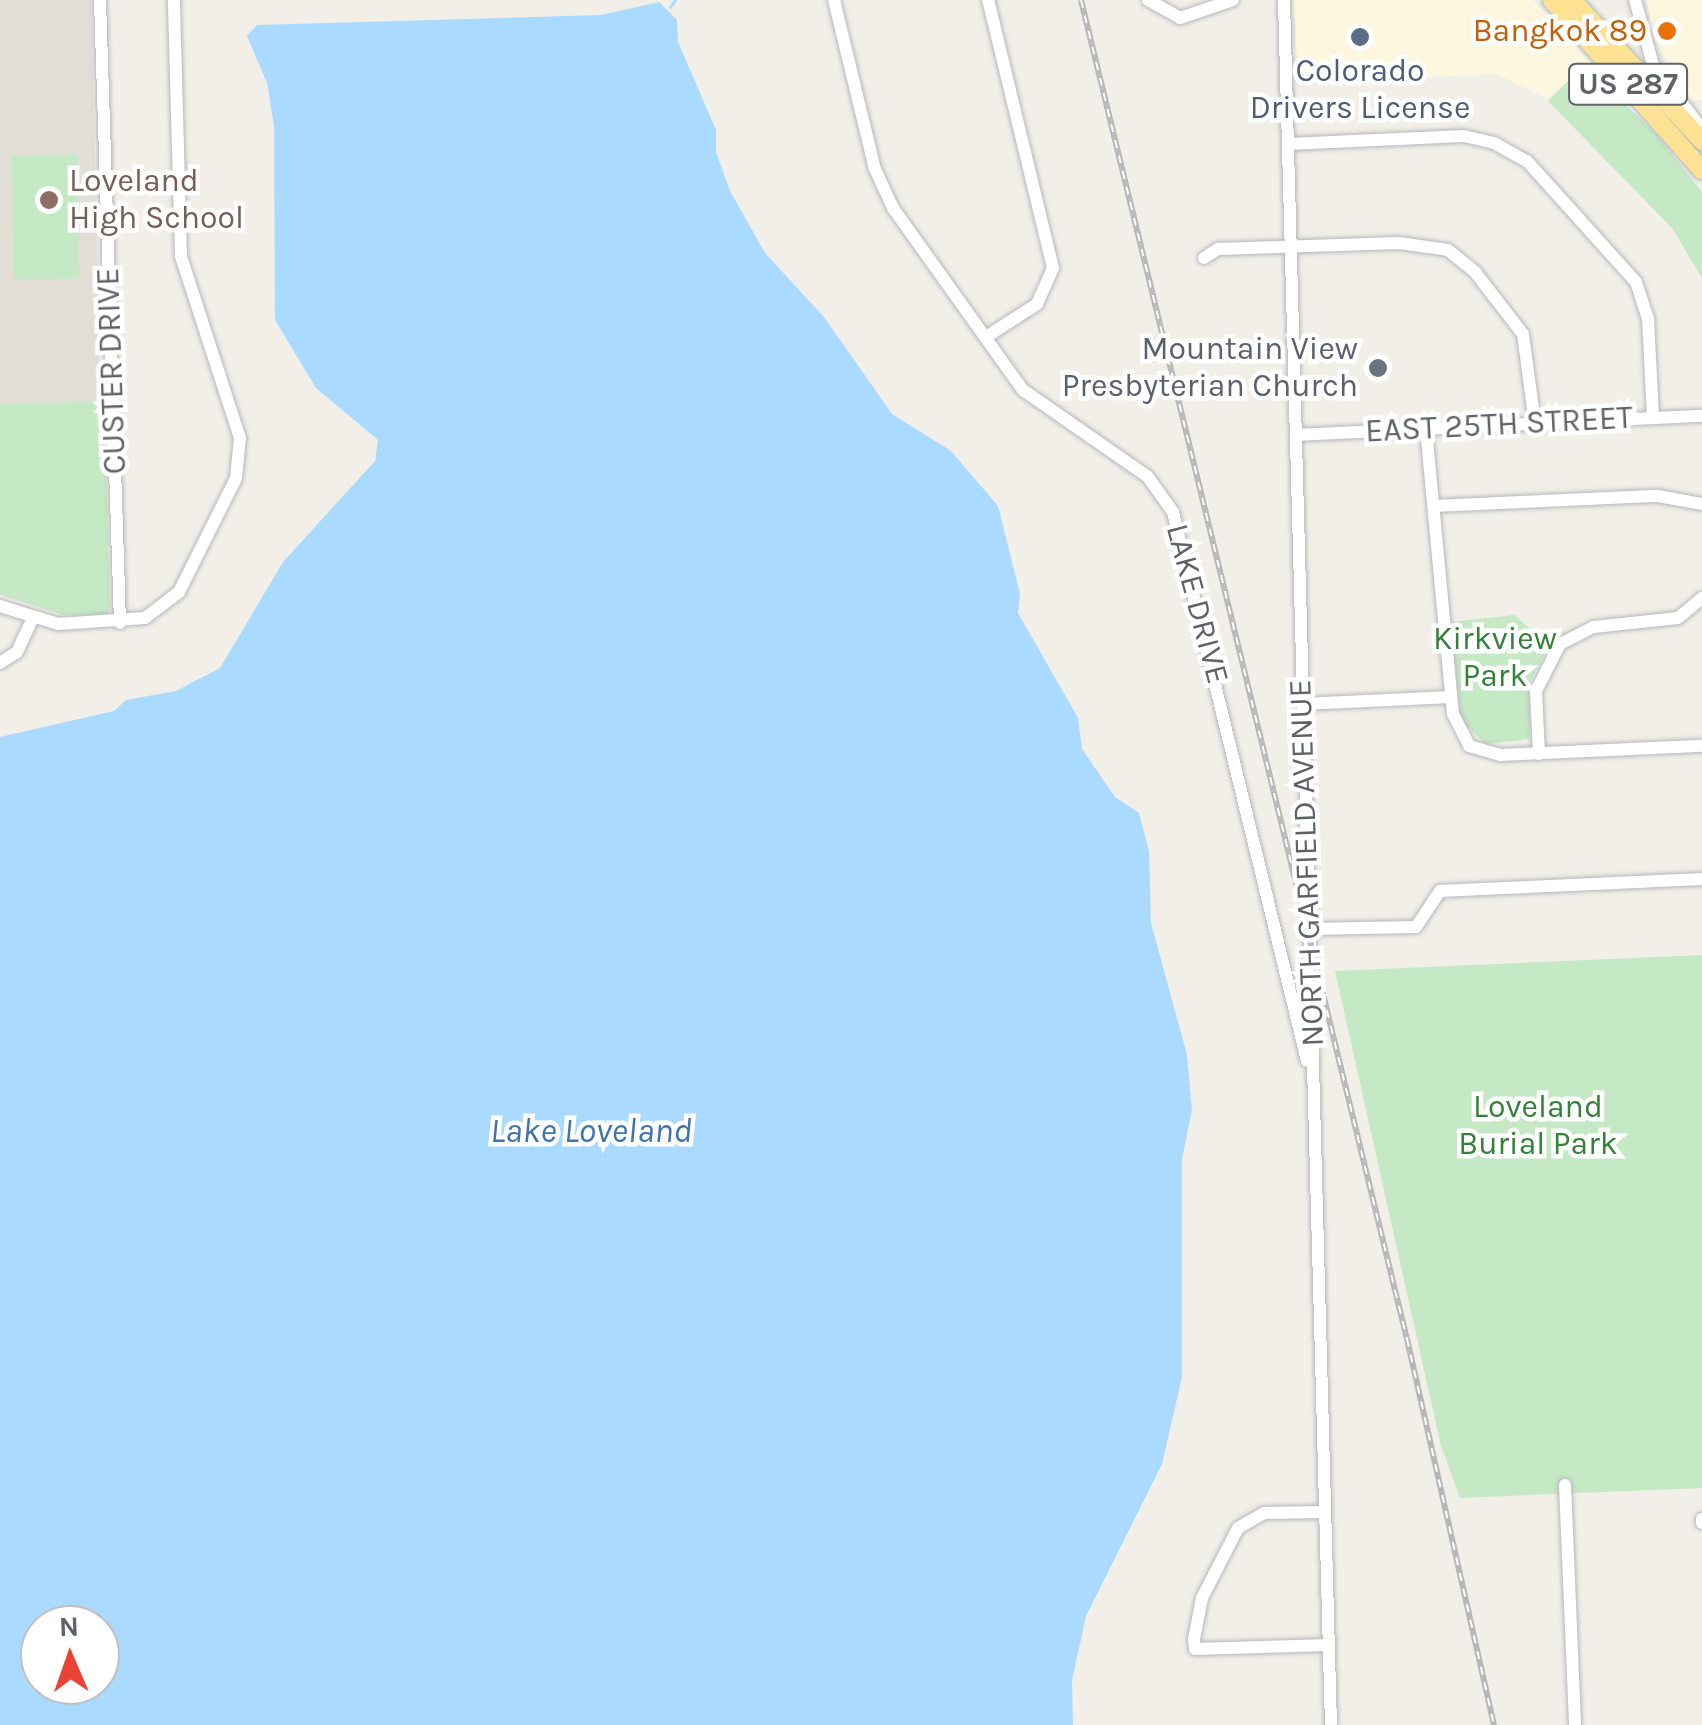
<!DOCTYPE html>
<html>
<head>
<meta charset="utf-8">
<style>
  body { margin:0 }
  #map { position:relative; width:1702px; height:1725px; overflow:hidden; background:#f1efe8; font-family:Karla,sans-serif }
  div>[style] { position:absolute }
  .commercial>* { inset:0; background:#fef7e0 }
  .education>* { inset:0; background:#e1ded6 }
  .green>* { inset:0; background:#c5e8c5 }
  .water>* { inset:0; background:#aadaff }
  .stream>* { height:2.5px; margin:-1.25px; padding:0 1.25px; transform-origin:1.25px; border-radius:1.25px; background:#aadaff }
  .roads { filter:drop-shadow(0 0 2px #b5b8bc) drop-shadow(0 0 2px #b5b8bc) }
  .minor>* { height:12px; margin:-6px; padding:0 6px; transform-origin:6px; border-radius:6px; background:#fff }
  .highway>* { height:18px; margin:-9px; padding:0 9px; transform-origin:9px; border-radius:9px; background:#fde293 }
  .rail>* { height:6px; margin-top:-3px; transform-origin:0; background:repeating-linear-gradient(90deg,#fff 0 8px,#b6b7b8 0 16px); box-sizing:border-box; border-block:2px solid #b6b7b8 }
  .dots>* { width:28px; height:28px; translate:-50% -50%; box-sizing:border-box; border:5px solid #fff; border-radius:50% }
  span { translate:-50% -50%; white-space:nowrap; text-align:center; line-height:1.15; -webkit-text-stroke:9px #fff; paint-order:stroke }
  .shield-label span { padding:2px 8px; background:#fff; border:2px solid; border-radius:8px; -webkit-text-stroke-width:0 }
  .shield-label { font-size:30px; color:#5f6368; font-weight:700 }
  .food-label { font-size:32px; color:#c56008 }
  .right { translate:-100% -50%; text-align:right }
  .service-label { font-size:32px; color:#4e5e75 }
  .education-label { font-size:32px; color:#785e54 }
  .left { translate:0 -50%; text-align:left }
  .worship-label { font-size:32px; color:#5b616d }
  .street-label { font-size:32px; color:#5f6368 }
  .park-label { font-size:32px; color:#348238 }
  .water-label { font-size:35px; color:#4174aa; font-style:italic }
  .north { position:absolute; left:20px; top:1605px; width:100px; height:100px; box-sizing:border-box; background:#fff; border:2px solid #bfc1c3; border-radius:50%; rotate:358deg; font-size:28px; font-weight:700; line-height:40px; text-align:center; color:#5f6368 }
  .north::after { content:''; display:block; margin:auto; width:35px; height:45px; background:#ea4335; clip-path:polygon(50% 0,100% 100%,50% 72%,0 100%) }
</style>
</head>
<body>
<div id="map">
  <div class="commercial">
    <div style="clip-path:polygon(1294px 0,1533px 0,1592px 63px,1547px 98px,1496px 74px,1298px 83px)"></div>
    <div style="clip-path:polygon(1647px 0,1702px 0,1702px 100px,1688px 101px,1651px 30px)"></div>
  </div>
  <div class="education">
    <div style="clip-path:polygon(0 0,91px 0,106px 615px,64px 615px,0 595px)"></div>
  </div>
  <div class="green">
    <div style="clip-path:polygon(1592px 72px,1658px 136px,1702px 192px,1702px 278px,1672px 228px,1548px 101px,1571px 78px)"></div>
    <div style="clip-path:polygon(77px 154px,79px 278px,14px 280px,11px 156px)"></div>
    <div style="clip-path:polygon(104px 401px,110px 609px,106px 615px,64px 615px,0 594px,0 404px)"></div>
    <div style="clip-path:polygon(1514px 615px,1549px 645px,1529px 684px,1530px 739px,1485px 744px,1461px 720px,1451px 622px)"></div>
    <div style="clip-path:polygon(1702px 955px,1702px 1488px,1460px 1498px,1441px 1446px,1335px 971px)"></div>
  </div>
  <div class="water">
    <div style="clip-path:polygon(evenodd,659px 2px,677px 20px,678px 42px,716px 130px,716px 152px,730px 191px,765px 253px,824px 317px,892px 414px,951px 451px,998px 506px,1020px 594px,1018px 613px,1078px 718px,1082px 749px,1115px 797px,1139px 813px,1149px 851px,1151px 923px,1187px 1055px,1192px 1110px,1182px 1159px,1182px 1377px,1162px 1464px,1086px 1616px,1072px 1680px,1073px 1725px,0 1725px,0 737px,114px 711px,126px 700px,176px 691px,220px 668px,283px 562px,375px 461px,378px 440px,316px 388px,275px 320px,274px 126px,267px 83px,247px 36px,257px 25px,601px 15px,659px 2px,40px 1625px,100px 1625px,100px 1685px,40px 1685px,40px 1625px)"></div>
  </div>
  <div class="stream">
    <div style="left:670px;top:7px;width:9px;rotate:-54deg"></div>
  </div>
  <div class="roads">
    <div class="minor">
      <div style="left:100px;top:0;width:623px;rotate:88.16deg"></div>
      <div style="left:834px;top:0;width:174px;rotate:76.4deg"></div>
      <div style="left:875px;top:169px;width:43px;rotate:65.2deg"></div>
      <div style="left:893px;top:208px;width:224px;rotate:54.5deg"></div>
      <div style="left:1023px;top:390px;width:152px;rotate:34.8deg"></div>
      <div style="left:1148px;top:477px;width:43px;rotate:54.5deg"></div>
      <div style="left:1173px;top:512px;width:565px;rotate:76.28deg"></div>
      <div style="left:1148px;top:0;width:37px;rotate:29deg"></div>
      <div style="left:1180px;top:18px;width:56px;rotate:-18.8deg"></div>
      <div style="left:1284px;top:0;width:1726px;rotate:88.44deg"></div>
      <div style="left:1635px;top:0;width:67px;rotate:74.5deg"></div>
      <div style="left:1653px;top:65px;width:74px;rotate:52.7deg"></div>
      <div style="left:1698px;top:124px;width:11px;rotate:85deg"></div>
      <div style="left:1288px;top:144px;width:176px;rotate:-2.6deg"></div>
      <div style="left:1464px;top:136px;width:31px;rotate:13deg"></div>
      <div style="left:1494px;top:143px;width:38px;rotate:29deg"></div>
      <div style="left:1527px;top:161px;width:163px;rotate:48deg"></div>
      <div style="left:1636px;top:282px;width:38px;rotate:72deg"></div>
      <div style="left:1648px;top:318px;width:100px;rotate:87.1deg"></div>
      <div style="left:1204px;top:258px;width:17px;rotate:-33deg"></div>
      <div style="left:1218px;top:249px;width:181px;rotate:-1.9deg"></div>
      <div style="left:1399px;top:243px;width:49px;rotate:8.1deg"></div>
      <div style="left:1448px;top:250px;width:35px;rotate:39deg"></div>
      <div style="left:1475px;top:272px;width:78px;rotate:52.3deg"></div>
      <div style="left:1523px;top:334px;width:91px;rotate:82.4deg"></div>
      <div style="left:986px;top:337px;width:61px;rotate:-32.9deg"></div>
      <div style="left:1037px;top:304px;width:39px;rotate:-66deg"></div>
      <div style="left:1053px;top:268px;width:276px;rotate:-103.6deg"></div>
      <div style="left:1426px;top:429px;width:286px;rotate:84.6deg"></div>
      <div style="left:1453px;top:714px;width:36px;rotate:63deg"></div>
      <div style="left:1469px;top:746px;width:32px;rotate:16deg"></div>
      <div style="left:1500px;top:755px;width:202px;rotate:-2.6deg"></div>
      <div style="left:1296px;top:435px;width:406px;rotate:-2.7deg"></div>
      <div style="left:1434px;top:506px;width:224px;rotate:-2.6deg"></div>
      <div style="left:1658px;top:496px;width:45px;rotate:10.3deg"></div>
      <div style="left:0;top:606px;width:61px;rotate:17.2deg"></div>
      <div style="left:58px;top:624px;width:87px;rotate:-3.9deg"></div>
      <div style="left:145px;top:618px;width:43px;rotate:-37.4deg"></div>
      <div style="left:179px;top:592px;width:127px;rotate:-63.4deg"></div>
      <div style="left:236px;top:478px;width:40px;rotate:-84.3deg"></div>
      <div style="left:240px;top:438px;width:191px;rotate:-108deg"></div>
      <div style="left:181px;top:256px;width:256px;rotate:-91.6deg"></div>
      <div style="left:0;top:663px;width:20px;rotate:-33deg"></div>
      <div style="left:17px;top:652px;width:38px;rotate:-65deg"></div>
      <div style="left:1303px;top:704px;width:148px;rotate:-2.7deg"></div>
      <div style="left:1539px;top:754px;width:63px;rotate:-92.7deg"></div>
      <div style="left:1536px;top:691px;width:53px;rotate:-62.9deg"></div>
      <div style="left:1560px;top:644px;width:38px;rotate:-27deg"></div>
      <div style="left:1594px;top:627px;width:84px;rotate:-6.1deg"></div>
      <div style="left:1678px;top:618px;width:31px;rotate:-40deg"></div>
      <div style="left:1309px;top:929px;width:107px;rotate:-1.1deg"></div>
      <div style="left:1416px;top:927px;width:43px;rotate:-56.3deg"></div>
      <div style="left:1440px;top:891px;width:262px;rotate:-2.6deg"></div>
      <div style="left:1565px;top:1485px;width:240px;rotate:87.6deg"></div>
      <div style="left:1325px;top:1512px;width:61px;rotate:179.1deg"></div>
      <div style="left:1264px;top:1513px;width:30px;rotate:150deg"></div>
      <div style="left:1238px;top:1528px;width:79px;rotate:117.2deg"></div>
      <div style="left:1202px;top:1598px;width:42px;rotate:101deg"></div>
      <div style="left:1194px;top:1639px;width:10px;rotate:84deg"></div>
      <div style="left:1195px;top:1649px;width:134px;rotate:-1.7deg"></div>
      <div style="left:1702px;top:1519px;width:4px;rotate:90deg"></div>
    </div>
    <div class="highway">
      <div style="left:1552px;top:0;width:227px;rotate:48.6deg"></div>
      <div style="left:1572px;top:0;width:192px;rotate:47.3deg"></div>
    </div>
  </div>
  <div class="rail">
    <div style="left:1081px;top:0;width:1378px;rotate:76.32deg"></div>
    <div style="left:1407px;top:1339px;width:396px;rotate:77.3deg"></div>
  </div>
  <div class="dots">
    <div style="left:1667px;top:31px;background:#e8710a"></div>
    <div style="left:1360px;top:37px;background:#5c6f8a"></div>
    <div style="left:49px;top:200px;background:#8d6e63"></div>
    <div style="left:1378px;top:368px;background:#6b7280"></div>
  </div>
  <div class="shield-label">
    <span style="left:1628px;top:84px">US 287</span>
  </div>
  <div class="food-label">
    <span class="right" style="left:1647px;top:31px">Bangkok 89</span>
  </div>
  <div class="service-label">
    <span style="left:1360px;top:90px">Colorado<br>Drivers License</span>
  </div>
  <div class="education-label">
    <span class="left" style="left:69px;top:200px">Loveland<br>High School</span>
  </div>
  <div class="worship-label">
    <span class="right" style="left:1358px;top:368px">Mountain View<br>Presbyterian Church</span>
  </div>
  <div class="street-label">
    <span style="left:112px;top:371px;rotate:-92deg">CUSTER DRIVE</span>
    <span style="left:1499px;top:425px;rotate:-3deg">EAST 25TH STREET</span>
    <span style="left:1197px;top:604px;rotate:75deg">LAKE DRIVE</span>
    <span style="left:1307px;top:863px;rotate:-92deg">NORTH GARFIELD AVENUE</span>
  </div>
  <div class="park-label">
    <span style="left:1495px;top:658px">Kirkview<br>Park</span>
    <span style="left:1538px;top:1126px">Loveland<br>Burial Park</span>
  </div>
  <div class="water-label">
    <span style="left:591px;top:1131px">Lake Loveland</span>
  </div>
  <div class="north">N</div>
</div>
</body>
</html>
